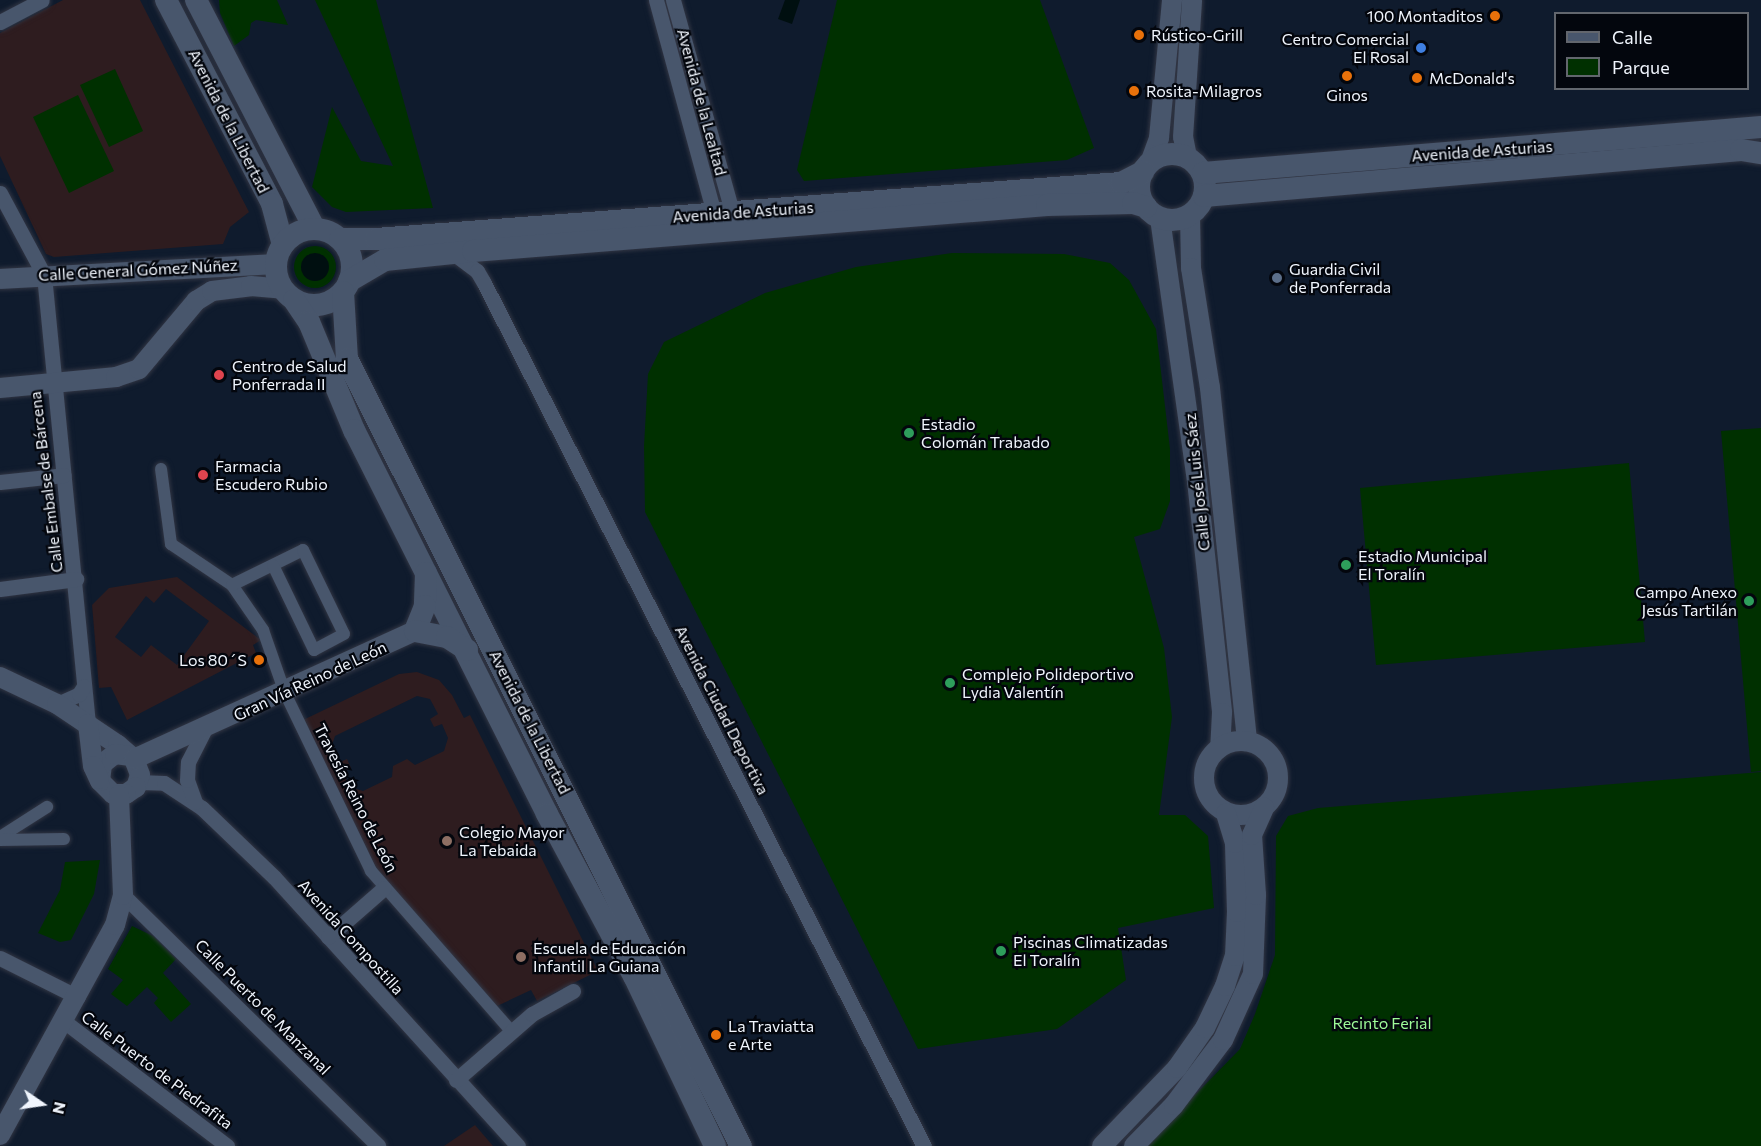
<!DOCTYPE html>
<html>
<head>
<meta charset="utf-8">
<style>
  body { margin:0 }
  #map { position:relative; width:1761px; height:1146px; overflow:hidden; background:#0f1b2d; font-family:Commissioner,sans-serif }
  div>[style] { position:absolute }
  .education>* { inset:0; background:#2e1c1f }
  .green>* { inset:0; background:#003000 }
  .round { border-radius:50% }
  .water>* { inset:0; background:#000f10 }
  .roads { filter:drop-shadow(0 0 2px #313543) drop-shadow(0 0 2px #313543) }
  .pedestrian>* { height:12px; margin:-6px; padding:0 6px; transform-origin:6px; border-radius:6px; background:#48566c }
  .minor>* { height:15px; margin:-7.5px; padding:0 7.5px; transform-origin:7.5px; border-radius:7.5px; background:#48566c }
  .tertiary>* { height:20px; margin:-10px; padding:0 10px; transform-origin:10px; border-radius:10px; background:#48566c }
  .tertiary>.ring { margin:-10px; padding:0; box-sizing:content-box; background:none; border:20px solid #48566c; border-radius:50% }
  .secondary>* { height:22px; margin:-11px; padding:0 11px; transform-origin:11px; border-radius:11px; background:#48566c }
  .secondary>.ring { margin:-11px; padding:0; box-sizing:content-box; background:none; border:22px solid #48566c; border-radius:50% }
  .dots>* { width:16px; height:16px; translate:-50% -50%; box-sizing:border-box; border:3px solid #03060d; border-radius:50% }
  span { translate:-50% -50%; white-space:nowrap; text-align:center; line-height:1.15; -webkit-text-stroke:4.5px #03060d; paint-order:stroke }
  .poi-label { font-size:16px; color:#f0f5fd }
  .right { translate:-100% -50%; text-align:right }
  .left { translate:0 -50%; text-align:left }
  .street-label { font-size:16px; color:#f0f5fd }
  .park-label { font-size:16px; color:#9efb98 }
  .legend { position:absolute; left:1554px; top:12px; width:195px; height:78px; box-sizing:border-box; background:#03060d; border:2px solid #62666d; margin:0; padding:8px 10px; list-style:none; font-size:18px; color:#f0f5fd }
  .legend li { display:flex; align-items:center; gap:12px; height:30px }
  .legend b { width:30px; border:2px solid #62666d }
  .north { position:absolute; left:12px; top:1074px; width:60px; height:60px; -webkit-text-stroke:4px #03060d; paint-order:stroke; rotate:103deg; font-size:16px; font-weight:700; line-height:24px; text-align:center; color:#f0f5fd }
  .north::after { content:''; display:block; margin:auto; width:21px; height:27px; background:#f0f5fd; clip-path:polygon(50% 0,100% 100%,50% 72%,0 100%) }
</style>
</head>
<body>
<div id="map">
  <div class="education">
    <div style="clip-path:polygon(63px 0,140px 0,249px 212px,230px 227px,223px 244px,54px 257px,46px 254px,0 156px,0 33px)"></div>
    <div style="clip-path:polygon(evenodd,177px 577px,261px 640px,253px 645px,256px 653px,127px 720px,111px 687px,99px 688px,92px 605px,109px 588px,177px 577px,166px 589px,209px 621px,177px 665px,151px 645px,141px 657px,115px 637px,146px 596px,154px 603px,166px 589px)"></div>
    <div style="clip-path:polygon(evenodd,417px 672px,439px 680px,452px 695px,464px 718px,470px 715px,598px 971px,537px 1001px,531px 990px,495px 1007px,378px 876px,301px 721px,399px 674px,417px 672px,417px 696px,430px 699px,438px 714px,430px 719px,434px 727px,442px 724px,448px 738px,444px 751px,415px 765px,407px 759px,393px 766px,392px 777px,363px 791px,350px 787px,343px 772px,351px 768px,347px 759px,338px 763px,331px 748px,335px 736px,417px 696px)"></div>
    <div style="clip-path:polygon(475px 1125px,493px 1146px,444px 1146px)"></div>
  </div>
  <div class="green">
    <div style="clip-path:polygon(219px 0,277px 0,288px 25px,256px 20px,251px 23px,249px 35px,234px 46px,220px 13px)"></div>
    <div style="clip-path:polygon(315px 0,376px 0,433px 208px,346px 212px,332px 207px,312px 187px,332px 107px,361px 161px,393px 166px)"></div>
    <div style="clip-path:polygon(837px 0,1040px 0,1094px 148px,1067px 160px,804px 181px,797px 170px)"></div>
    <div style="clip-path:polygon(115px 69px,143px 131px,109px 147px,80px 85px)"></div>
    <div style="clip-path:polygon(78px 95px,114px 171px,69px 193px,33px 117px)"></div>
    <div class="round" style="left:294px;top:246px;width:42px;height:42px"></div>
    <div style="clip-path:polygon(952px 253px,1064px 254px,1110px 263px,1129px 280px,1156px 329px,1170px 449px,1170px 501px,1160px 529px,1134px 537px,1164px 648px,1172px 717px,1159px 815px,1185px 815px,1208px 836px,1214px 908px,1118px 928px,1126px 980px,1057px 1029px,918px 1049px,645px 512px,644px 446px,648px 374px,664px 342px,765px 293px,856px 267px)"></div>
    <div style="clip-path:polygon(1761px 428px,1761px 771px,1751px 772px,1721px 431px)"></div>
    <div style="clip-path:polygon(1629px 463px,1645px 642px,1376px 665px,1360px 488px)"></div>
    <div style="clip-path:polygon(1761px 772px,1761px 1146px,1145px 1146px,1240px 1049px,1255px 1014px,1275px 955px,1276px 836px,1288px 816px,1318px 808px)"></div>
    <div style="clip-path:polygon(100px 860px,94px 894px,71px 940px,60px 942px,38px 933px,60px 890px,65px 862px)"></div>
    <div style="clip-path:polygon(132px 926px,153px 936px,176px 959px,163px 973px,191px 1004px,171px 1022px,154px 1003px,158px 998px,147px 987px,127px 1006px,111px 994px,123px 980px,108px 969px)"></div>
  </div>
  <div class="water">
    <div style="clip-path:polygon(785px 0,800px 0,792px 24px,778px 19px)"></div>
    <div class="round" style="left:301px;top:253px;width:28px;height:28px"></div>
  </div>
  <div class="roads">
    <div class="pedestrian">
      <div style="left:161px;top:469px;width:76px;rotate:82.4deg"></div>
      <div style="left:171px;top:544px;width:73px;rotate:33.9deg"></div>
      <div style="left:232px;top:585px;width:55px;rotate:55.4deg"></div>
      <div style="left:263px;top:630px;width:67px;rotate:70.8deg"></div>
      <div style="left:285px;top:693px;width:198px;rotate:64.2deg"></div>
      <div style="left:371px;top:871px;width:213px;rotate:48.8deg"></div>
      <div style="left:232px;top:585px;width:79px;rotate:-26.2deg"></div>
      <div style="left:303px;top:550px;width:93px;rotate:64deg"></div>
      <div style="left:344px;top:634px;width:34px;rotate:152deg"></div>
      <div style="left:314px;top:650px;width:94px;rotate:-115.8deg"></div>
      <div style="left:0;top:837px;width:56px;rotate:-32.6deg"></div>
      <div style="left:0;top:840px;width:64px;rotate:-0.9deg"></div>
    </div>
    <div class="minor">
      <div style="left:656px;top:0;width:221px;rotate:74.8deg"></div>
      <div style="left:673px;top:0;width:220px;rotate:74.4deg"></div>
      <div style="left:0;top:22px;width:47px;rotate:-27.6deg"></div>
      <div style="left:0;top:193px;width:93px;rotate:61.8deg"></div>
      <div style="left:44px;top:275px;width:451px;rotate:84.4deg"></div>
      <div style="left:453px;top:253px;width:30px;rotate:37deg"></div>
      <div style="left:477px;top:271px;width:14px;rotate:60deg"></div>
      <div style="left:484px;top:283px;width:969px;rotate:62.99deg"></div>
      <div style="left:0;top:482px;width:64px;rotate:-6.2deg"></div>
      <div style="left:0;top:589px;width:77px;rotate:-7.5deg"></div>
      <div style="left:57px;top:704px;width:24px;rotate:-24deg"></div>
      <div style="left:79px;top:694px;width:9px;rotate:-58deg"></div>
      <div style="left:139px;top:782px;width:25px;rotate:2deg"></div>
      <div style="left:164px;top:783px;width:45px;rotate:33.3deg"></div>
      <div style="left:202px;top:808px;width:100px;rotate:43.8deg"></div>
      <div style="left:274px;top:877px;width:363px;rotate:47.8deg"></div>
      <div style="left:195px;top:802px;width:23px;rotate:-110deg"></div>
      <div style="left:187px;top:780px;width:18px;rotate:-87deg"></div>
      <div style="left:188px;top:762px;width:35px;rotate:-63deg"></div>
      <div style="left:123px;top:895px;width:358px;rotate:44.5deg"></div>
      <div style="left:328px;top:937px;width:74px;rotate:-41.2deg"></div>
      <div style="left:0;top:958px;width:87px;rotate:26.6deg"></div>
      <div style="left:65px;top:1022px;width:204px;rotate:37.4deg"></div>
      <div style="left:456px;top:1080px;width:101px;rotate:-41deg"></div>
      <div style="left:532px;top:1014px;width:47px;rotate:-29.3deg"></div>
    </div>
    <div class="tertiary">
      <div style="left:1187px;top:157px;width:20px;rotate:-101deg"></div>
      <div style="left:1183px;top:137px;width:137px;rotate:-86.2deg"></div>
      <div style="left:1150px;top:163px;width:27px;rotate:-70deg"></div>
      <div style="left:1159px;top:138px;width:139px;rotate:-84.6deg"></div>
      <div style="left:1190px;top:215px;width:53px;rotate:88.9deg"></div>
      <div style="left:1191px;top:268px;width:121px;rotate:81deg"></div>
      <div style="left:1210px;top:388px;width:355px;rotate:84deg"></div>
      <div style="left:1160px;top:218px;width:266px;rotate:82deg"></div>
      <div style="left:1197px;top:481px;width:233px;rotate:83.8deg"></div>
      <div style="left:1222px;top:713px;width:34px;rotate:93deg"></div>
      <div style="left:0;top:279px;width:276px;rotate:-3.1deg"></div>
      <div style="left:0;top:388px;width:117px;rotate:-5.4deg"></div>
      <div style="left:116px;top:377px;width:24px;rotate:-19deg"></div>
      <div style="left:139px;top:369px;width:89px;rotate:-50deg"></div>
      <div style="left:196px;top:301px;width:19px;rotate:-32deg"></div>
      <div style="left:212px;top:291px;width:39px;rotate:-7deg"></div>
      <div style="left:251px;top:286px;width:32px;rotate:5deg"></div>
      <div style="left:0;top:677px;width:63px;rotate:25.3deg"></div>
      <div style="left:57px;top:704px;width:73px;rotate:33.9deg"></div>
      <div style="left:118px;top:745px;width:21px;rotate:41deg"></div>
      <div style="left:134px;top:759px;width:17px;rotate:69deg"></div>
      <div style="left:140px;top:775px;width:13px;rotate:108deg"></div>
      <div style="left:136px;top:787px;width:12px;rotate:145deg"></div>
      <div style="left:126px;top:794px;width:13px;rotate:180deg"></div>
      <div style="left:113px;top:794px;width:18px;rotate:-135deg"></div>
      <div style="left:100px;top:781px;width:17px;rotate:-83deg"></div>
      <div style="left:102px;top:764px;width:16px;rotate:-38deg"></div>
      <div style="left:115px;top:754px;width:14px;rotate:8deg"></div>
      <div style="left:88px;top:724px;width:42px;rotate:83.2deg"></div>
      <div style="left:93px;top:766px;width:14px;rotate:65deg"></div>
      <div class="ring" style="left:1204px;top:741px;width:54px;height:54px"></div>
      <div style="left:134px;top:759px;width:309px;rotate:-24.5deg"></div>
      <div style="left:0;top:1135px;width:239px;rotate:-61.3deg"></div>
      <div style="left:115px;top:925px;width:31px;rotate:-75deg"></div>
      <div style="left:123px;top:895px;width:100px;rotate:-92.3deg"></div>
      <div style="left:1102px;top:1146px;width:108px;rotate:-46.1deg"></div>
      <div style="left:1177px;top:1068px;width:49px;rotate:-55deg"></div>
      <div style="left:1205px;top:1028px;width:47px;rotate:-64.5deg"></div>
      <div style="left:1225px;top:986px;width:32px;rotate:-72deg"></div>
      <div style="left:1235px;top:956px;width:44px;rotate:-87.4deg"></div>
      <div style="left:1237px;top:912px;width:69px;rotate:-91.7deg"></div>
      <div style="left:1235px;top:843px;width:31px;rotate:-107deg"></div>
      <div style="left:1134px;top:1146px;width:57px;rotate:-45.7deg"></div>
      <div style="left:1174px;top:1105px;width:81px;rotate:-53deg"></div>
      <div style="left:1223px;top:1040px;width:72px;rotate:-65.6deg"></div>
      <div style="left:1253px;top:974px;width:79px;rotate:-87.8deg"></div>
      <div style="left:1256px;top:895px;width:60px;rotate:-93.8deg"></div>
      <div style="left:1252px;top:835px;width:30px;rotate:-66deg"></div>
    </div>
    <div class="secondary">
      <div style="left:166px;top:0;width:230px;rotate:62.5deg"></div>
      <div style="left:272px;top:204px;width:42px;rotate:75deg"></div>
      <div style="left:196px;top:0;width:257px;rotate:62.6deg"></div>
      <div class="ring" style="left:1139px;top:154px;width:44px;height:44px"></div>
      <div style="left:1203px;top:173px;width:560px;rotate:-4.71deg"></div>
      <div style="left:1204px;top:196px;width:539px;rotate:-4.9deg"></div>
      <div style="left:1741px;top:150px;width:20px;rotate:9deg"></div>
      <div class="ring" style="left:276px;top:229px;width:54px;height:54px"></div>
      <div style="left:340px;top:239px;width:36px"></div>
      <div style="left:376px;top:239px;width:747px;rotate:-4.3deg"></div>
      <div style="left:1121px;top:183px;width:25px;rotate:-27deg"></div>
      <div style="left:349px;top:281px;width:42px;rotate:-30.3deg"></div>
      <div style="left:385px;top:260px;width:88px;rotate:-5.8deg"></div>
      <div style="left:473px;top:251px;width:576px;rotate:-4.58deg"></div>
      <div style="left:1047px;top:205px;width:86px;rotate:-1.3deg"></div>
      <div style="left:1133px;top:203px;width:14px;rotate:17deg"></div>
      <div style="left:343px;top:292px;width:67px;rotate:86.6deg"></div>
      <div style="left:347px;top:359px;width:880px;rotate:63.41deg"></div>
      <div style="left:294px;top:300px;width:27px;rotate:56deg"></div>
      <div style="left:309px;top:322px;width:117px;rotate:67.4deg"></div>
      <div style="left:354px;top:430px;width:430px;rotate:63.3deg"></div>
      <div style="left:547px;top:814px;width:184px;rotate:61.8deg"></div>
      <div style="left:634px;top:976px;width:188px;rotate:64.5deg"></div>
      <div style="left:426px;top:573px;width:33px;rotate:92deg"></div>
      <div style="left:425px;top:606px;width:27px;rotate:112deg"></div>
      <div style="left:415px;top:631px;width:33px;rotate:11deg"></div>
      <div style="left:447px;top:637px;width:24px;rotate:33deg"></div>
    </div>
  </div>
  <div class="dots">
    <div style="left:1495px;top:16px;background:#e8710a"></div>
    <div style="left:1139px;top:35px;background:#e8710a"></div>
    <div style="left:1421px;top:48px;background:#3f7fe0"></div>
    <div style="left:1347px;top:76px;background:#e8710a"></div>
    <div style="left:1417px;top:78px;background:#e8710a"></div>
    <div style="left:1134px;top:91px;background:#e8710a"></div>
    <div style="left:1277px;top:278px;background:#5c6f8a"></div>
    <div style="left:219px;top:375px;background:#e0444e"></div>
    <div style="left:909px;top:433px;background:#2e9e5b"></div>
    <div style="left:203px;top:475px;background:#e0444e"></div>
    <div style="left:1346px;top:565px;background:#2e9e5b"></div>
    <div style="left:1749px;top:601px;background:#2e9e5b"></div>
    <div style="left:259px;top:660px;background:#e8710a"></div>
    <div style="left:950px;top:683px;background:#2e9e5b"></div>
    <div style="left:447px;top:841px;background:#8d6e63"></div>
    <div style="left:1001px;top:951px;background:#2e9e5b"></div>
    <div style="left:521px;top:957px;background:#8d6e63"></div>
    <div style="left:716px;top:1035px;background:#e8710a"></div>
  </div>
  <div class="poi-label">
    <span class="right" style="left:1483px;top:16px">100 Montaditos</span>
    <span class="left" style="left:1151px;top:35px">Rústico-Grill</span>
    <span class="right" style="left:1409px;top:48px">Centro Comercial<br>El Rosal</span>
    <span class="left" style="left:1429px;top:78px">McDonald's</span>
    <span class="left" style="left:1146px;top:91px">Rosita-Milagros</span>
    <span style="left:1347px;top:95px">Ginos</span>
    <span class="left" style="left:1289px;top:278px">Guardia Civil<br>de Ponferrada</span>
    <span class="left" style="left:232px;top:375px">Centro de Salud<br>Ponferrada II</span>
    <span class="left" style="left:921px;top:433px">Estadio<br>Colomán Trabado</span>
    <span class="left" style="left:215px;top:475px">Farmacia<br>Escudero Rubio</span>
    <span class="left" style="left:1358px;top:565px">Estadio Municipal<br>El Toralín</span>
    <span class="right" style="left:1737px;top:601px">Campo Anexo<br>Jesús Tartilán</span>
    <span class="right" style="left:247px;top:660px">Los 80´S</span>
    <span class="left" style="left:962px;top:683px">Complejo Polideportivo<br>Lydia Valentín</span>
    <span class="left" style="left:459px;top:841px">Colegio Mayor<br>La Tebaida</span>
    <span class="left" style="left:1013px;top:951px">Piscinas Climatizadas<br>El Toralín</span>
    <span class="left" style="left:533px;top:957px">Escuela de Educación<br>Infantil La Guiana</span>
    <span class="left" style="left:728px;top:1035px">La Traviatta<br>e Arte</span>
  </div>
  <div class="street-label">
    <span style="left:702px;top:102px;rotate:75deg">Avenida de la Lealtad</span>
    <span style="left:229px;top:121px;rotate:63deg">Avenida de la Libertad</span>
    <span style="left:1482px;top:151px;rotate:-4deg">Avenida de Asturias</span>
    <span style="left:743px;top:212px;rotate:-4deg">Avenida de Asturias</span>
    <span style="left:138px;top:270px;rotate:-3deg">Calle General Gómez Núñez</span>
    <span style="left:46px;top:482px;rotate:-97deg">Calle Embalse de Bárcena</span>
    <span style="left:1197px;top:482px;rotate:-96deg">Calle José Luis Sáez</span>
    <span style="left:310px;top:681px;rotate:-25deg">Gran Vía Reino de León</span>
    <span style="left:722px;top:710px;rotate:63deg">Avenida Ciudad Deportiva</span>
    <span style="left:530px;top:722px;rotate:63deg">Avenida de la Libertad</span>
    <span style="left:356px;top:798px;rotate:63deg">Travesía Reino de León</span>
    <span style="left:351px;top:937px;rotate:48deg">Avenida Compostilla</span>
    <span style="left:263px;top:1007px;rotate:45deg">Calle Puerto de Manzanal</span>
    <span style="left:157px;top:1070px;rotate:37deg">Calle Puerto de Piedrafita</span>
  </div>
  <div class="park-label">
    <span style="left:1382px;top:1023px">Recinto Ferial</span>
  </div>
  <ul class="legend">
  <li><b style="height:8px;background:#48566c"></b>Calle</li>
  <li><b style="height:16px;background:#003000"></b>Parque</li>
  </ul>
  <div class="north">N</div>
</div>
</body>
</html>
